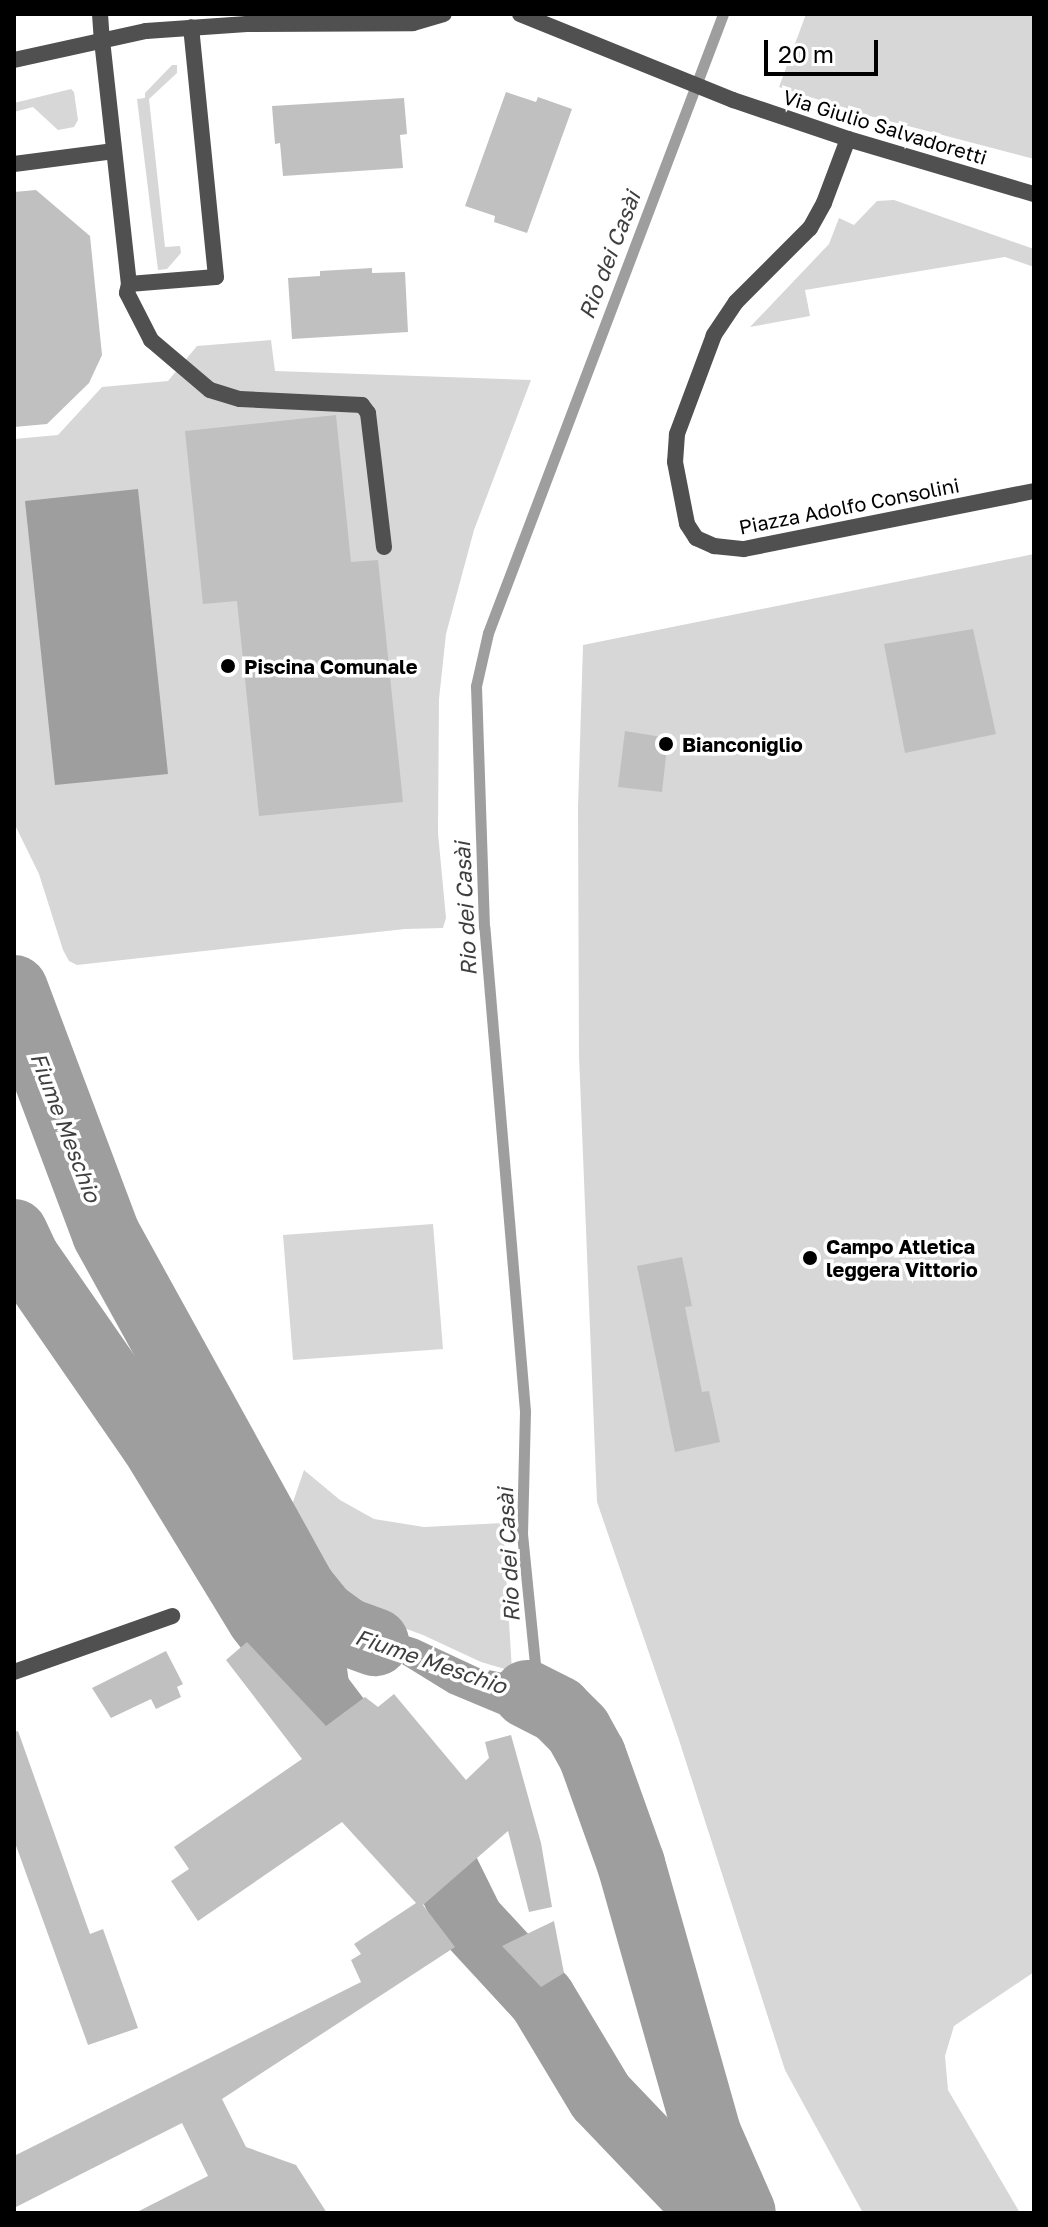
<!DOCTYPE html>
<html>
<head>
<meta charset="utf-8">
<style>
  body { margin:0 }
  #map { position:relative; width:1048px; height:2227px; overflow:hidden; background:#fff; font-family:"Golos Text",sans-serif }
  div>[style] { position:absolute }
  .green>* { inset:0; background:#d7d7d7 }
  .water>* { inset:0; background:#9e9e9e }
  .stream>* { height:11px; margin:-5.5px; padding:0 5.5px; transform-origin:5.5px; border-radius:5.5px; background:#9e9e9e }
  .river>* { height:68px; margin:-34px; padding:0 34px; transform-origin:34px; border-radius:34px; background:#9e9e9e }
  .building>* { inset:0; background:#c0c0c0 }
  .lane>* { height:16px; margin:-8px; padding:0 8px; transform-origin:8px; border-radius:8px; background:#505050 }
  .street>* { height:16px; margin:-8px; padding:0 8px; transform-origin:8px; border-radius:8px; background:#505050 }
  .dots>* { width:22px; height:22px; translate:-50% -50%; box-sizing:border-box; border:4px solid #fff; border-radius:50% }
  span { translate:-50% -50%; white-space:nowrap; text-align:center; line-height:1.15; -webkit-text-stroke:7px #fff; paint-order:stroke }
  .street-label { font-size:20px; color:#000 }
  .poi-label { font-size:20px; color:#000; font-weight:700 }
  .left { translate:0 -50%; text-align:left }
  .water-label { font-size:22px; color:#3f3f3f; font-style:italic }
  .frame { position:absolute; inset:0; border:16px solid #000; pointer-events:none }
  .scale { position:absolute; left:764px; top:40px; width:114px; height:36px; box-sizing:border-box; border:4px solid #000; border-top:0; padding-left:10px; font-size:24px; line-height:28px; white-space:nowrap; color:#000; -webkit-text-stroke:6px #fff; paint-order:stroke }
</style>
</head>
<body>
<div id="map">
  <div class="green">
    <div style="clip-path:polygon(806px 14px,1034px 14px,1034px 159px,866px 115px,779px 87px)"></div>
    <div style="clip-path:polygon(172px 65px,177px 65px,177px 73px,149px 99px,165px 247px,180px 246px,181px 253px,167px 269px,158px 270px,137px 99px,145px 98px,145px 93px)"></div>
    <div style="clip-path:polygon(71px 89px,74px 92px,78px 120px,74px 127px,58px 130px,33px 107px,14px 112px,14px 103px)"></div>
    <div style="clip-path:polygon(894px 200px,1034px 249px,1034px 267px,1005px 257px,805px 290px,810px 316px,750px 327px,829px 244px,839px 218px,854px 225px,877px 201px)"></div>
    <div style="clip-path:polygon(271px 340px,275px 371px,531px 380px,474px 530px,446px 634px,439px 699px,438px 833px,446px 918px,443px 928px,405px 929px,77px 965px,69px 961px,63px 950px,39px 874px,14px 823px,14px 439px,58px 435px,102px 387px,168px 381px,197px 346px)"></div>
    <div style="clip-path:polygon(1034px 554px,1034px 1972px,954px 2026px,945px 2056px,948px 2090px,1020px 2213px,863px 2213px,785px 2070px,679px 1740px,597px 1502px,579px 1056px,578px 808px,583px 645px)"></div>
    <div style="clip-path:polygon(433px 1224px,443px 1349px,293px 1360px,283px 1235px)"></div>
    <div style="clip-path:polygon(304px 1470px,340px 1500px,374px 1519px,424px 1527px,503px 1523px,512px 1671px,481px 1662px,423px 1635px,355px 1610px,321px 1570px,292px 1505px)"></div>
  </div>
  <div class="water">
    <div style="clip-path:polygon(138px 489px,168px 774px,55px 785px,25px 501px)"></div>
    <div style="clip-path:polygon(302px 1589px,341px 1615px,417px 1639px,479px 1668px,536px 1680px,570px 1706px,589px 1733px,592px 1755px,586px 1779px,541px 1737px,504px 1716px,449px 1693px,402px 1664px,357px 1652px,321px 1631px,302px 1610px)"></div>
  </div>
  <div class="stream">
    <div style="left:538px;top:1694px;width:161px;rotate:-95.7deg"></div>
    <div style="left:522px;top:1534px;width:123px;rotate:-88.6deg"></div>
    <div style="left:525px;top:1411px;width:486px;rotate:-94.8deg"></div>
    <div style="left:484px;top:927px;width:241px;rotate:-91.9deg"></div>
    <div style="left:476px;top:686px;width:54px;rotate:-77.2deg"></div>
    <div style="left:488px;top:633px;width:662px;rotate:-69.21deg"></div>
  </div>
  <div class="river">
    <div style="left:14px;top:989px;width:262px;rotate:69.4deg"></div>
    <div style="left:106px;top:1234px;width:406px;rotate:61.1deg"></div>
    <div style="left:302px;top:1589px;width:32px;rotate:51deg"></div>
    <div style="left:322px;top:1614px;width:31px;rotate:36deg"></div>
    <div style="left:347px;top:1632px;width:30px;rotate:20deg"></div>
    <div style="left:14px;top:1233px;width:26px;rotate:65deg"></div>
    <div style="left:25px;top:1257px;width:226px;rotate:55.3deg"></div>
    <div style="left:154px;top:1443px;width:205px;rotate:58.6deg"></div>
    <div style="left:261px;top:1618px;width:85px;rotate:53.1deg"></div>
    <div style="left:302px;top:1589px;width:104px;rotate:82.3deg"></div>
    <div style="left:316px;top:1692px;width:193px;rotate:52.8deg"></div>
    <div style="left:433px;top:1846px;width:84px;rotate:63.7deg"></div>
    <div style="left:470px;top:1921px;width:106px;rotate:47.3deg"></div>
    <div style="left:542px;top:1999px;width:114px;rotate:59deg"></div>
    <div style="left:601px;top:2097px;width:161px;rotate:46.3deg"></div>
    <div style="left:527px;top:1694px;width:35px;rotate:27deg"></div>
    <div style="left:558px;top:1710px;width:28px;rotate:45deg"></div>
    <div style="left:578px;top:1730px;width:29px;rotate:61deg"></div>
    <div style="left:592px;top:1755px;width:116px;rotate:70.3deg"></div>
    <div style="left:631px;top:1864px;width:280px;rotate:74.2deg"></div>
    <div style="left:707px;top:2133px;width:87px;rotate:66.4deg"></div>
  </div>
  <div class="building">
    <div style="clip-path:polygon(506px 92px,536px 102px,538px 97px,572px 109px,527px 233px,494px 222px,495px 216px,465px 206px)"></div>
    <div style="clip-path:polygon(404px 98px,407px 134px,400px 135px,403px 168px,283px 176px,280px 143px,275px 144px,272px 106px)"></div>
    <div style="clip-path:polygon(36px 190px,90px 236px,102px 355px,89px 383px,47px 424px,14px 427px,14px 192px)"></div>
    <div style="clip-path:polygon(372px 268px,372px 273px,405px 272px,408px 332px,292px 339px,288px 278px,320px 276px,320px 271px)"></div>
    <div style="clip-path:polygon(336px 415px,351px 562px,378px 560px,403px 802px,259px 816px,237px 601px,203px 604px,185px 431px)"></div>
    <div style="clip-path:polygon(973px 629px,996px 734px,905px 753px,884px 644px)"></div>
    <div style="clip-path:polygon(625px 731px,668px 738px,662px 792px,618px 787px)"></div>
    <div style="clip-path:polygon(682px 1257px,692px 1306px,685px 1307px,702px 1392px,709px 1391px,720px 1442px,675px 1452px,637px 1266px)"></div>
    <div style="clip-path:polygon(247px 1642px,326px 1726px,365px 1697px,378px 1707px,394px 1694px,466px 1780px,489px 1758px,485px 1742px,511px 1735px,541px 1843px,552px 1907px,529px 1912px,508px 1831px,423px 1905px,455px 1947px,222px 2099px,246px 2147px,296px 2165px,327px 2213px,135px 2213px,208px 2176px,182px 2123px,14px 2208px,14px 2156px,361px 1982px,351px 1960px,361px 1954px,354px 1944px,416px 1903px,342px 1822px,198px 1921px,171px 1881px,189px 1869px,174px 1847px,302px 1759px,226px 1660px)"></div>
    <div style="clip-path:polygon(166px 1651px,183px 1684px,177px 1687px,181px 1697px,156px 1709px,151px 1699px,111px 1718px,92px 1688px)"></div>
    <div style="clip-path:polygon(18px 1731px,90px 1934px,103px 1929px,138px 2028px,88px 2045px,14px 1840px,14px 1732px)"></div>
    <div style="clip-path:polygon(554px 1921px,564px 1973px,541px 1987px,502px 1946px)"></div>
  </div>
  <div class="lane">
    <div style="left:102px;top:40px;width:245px;rotate:83.7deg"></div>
    <div style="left:129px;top:284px;width:87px;rotate:-4.6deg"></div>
    <div style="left:216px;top:277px;width:251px;rotate:-95.7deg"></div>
    <div style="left:848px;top:139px;width:68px;rotate:110.6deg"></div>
    <div style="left:824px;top:203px;width:29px;rotate:119deg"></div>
    <div style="left:810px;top:228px;width:105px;rotate:135deg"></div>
    <div style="left:736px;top:302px;width:40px;rotate:124deg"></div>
    <div style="left:714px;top:335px;width:106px;rotate:110.5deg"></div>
    <div style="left:677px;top:434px;width:28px;rotate:94deg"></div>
    <div style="left:675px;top:462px;width:63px;rotate:79deg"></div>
    <div style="left:687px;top:524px;width:17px;rotate:57deg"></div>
    <div style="left:696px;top:538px;width:20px;rotate:24deg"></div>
    <div style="left:714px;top:546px;width:30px;rotate:6deg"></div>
    <div style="left:744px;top:549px;width:296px;rotate:-11.3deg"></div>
    <div style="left:14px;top:164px;width:101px;rotate:-7.4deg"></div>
    <div style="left:129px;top:284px;width:9px;rotate:103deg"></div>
    <div style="left:127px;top:293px;width:53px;rotate:62.9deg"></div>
    <div style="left:151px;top:340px;width:77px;rotate:40.3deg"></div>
    <div style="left:210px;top:390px;width:31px;rotate:17deg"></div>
    <div style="left:240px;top:399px;width:122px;rotate:2.8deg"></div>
    <div style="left:362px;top:405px;width:10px;rotate:53deg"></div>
    <div style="left:368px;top:413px;width:135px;rotate:83.2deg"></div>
  </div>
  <div class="street">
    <div style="left:100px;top:14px;width:26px;rotate:86deg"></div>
    <div style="left:520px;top:14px;width:230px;rotate:22deg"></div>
    <div style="left:733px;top:100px;width:121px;rotate:18.7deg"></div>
    <div style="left:848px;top:139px;width:194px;rotate:16.5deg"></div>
    <div style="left:14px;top:60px;width:135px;rotate:-12.4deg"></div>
    <div style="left:146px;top:31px;width:101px;rotate:-4deg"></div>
    <div style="left:247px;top:24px;width:166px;rotate:-0.3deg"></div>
    <div style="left:413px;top:23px;width:32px;rotate:-16deg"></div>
    <div style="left:14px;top:1672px;width:168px;rotate:-19.5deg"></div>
  </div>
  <div class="dots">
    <div style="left:228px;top:666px;background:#000"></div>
    <div style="left:666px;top:744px;background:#000"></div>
    <div style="left:810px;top:1258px;background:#000"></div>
  </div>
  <div class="street-label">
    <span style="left:885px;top:127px;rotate:17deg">Via Giulio Salvadoretti</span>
    <span style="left:849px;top:506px;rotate:-11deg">Piazza Adolfo Consolini</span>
  </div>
  <div class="poi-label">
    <span class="left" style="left:244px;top:666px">Piscina Comunale</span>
    <span class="left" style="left:682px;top:744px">Bianconiglio</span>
    <span class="left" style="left:826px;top:1258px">Campo Atletica<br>leggera Vittorio</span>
  </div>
  <div class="water-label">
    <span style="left:609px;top:255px;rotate:-69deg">Rio dei Casài</span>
    <span style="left:465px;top:909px;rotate:-93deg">Rio dei Casài</span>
    <span style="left:66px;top:1127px;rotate:69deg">Fiume Meschio</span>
    <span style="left:508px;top:1555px;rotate:-93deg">Rio dei Casài</span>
    <span style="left:431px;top:1661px;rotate:19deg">Fiume Meschio</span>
  </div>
  <div class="frame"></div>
  <div class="scale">20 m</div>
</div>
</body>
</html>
